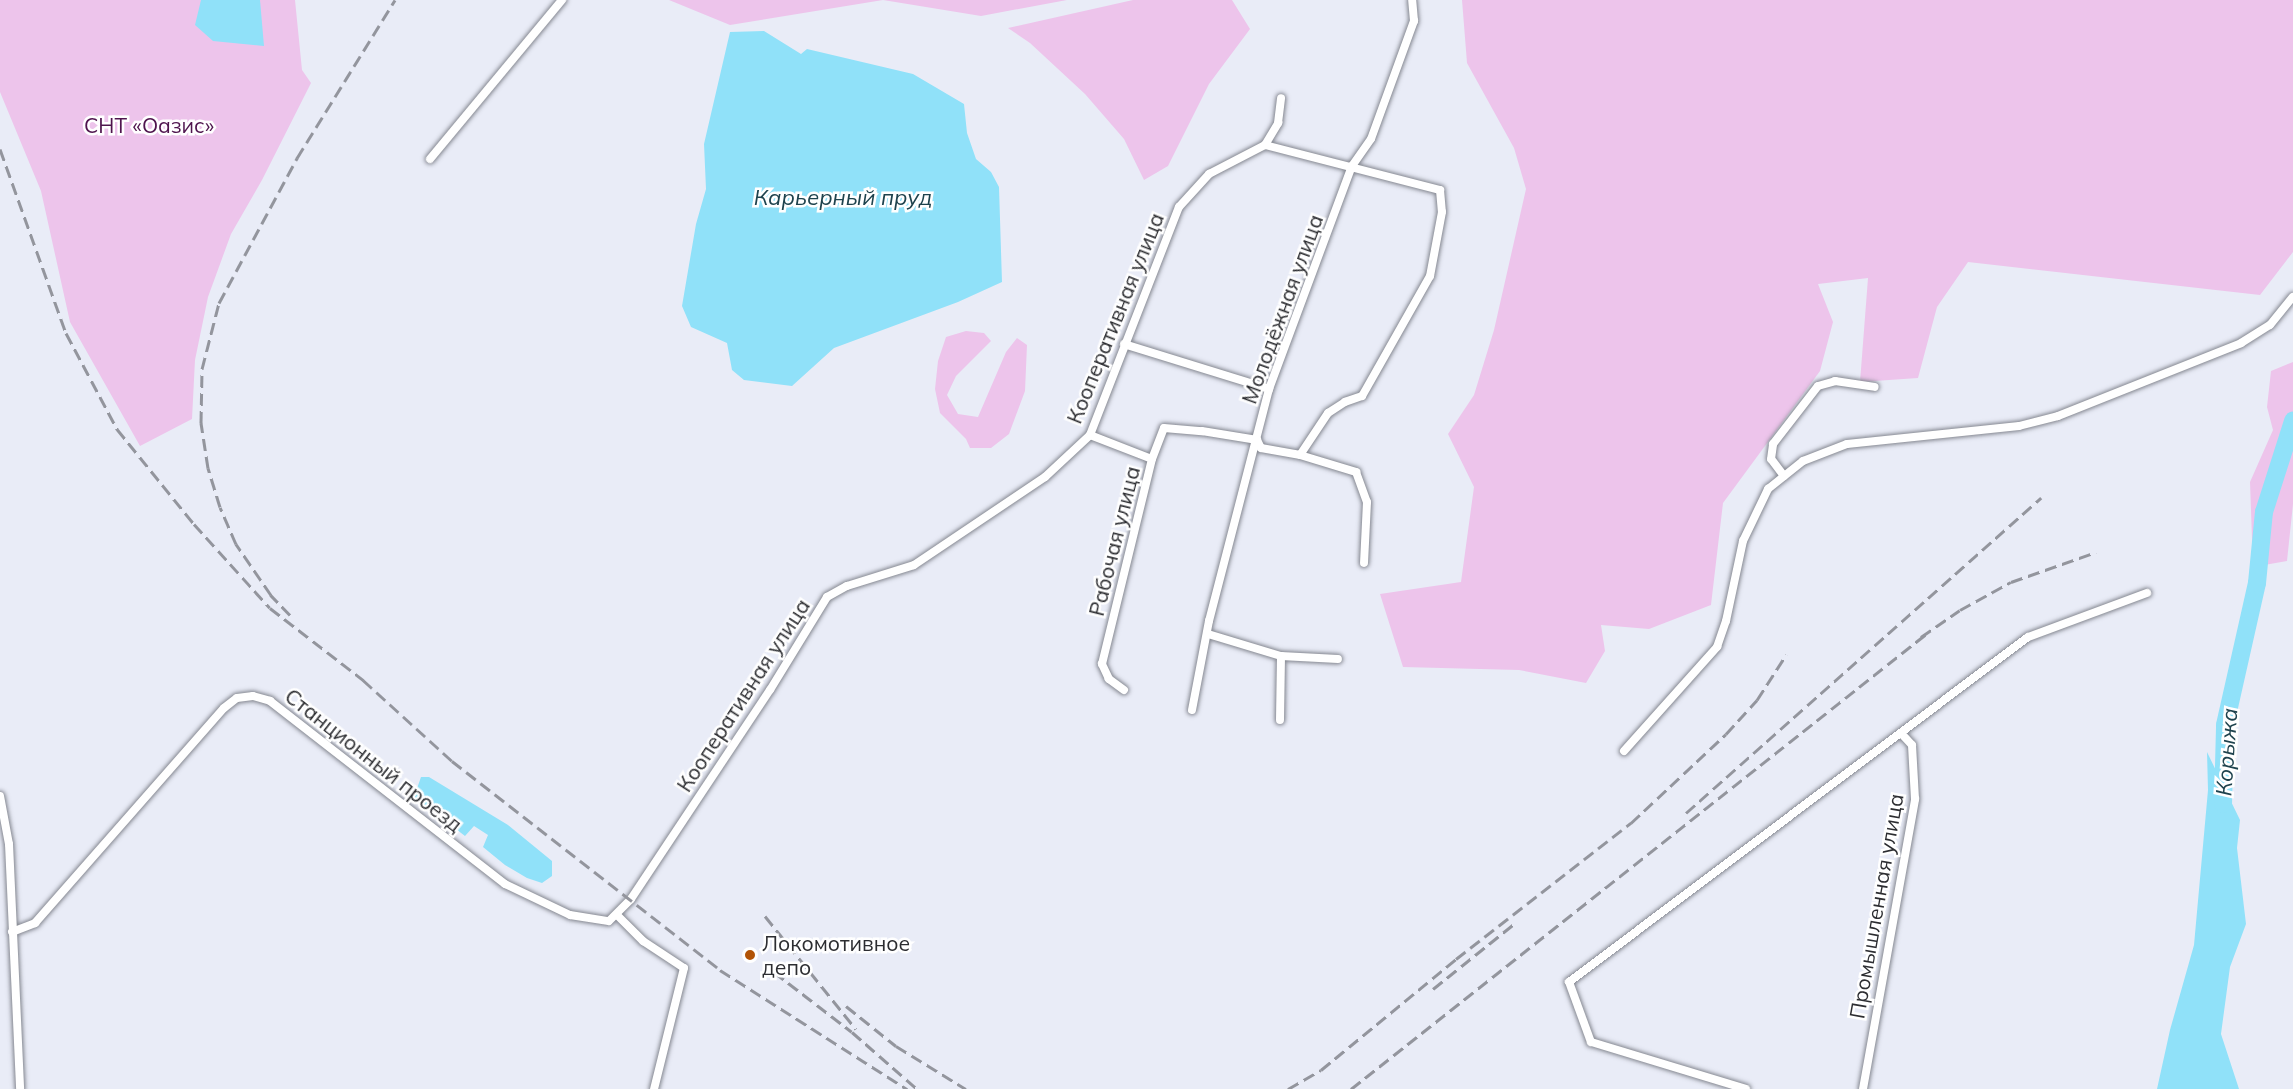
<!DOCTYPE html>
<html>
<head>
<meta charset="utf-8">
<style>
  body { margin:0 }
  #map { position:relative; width:2293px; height:1089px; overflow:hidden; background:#e9ecf7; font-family:Mulish,sans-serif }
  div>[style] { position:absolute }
  .green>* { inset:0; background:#edc4eb }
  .water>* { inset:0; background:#90e1f9 }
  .river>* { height:18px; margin:-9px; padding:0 9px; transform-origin:9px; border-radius:9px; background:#90e1f9 }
  .roads { filter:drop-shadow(0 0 2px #858891) drop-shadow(0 0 2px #858891) }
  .minor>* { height:8px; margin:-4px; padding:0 4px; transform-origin:4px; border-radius:4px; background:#fff }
  .rail>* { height:3px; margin-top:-1.5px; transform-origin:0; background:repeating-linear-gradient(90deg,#93959d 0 12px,transparent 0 18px) }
  .dots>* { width:16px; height:16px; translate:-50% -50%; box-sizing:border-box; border:3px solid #fff; border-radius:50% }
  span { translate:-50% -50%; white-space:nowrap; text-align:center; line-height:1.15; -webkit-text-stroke:5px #fff; paint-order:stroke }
  .park-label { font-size:21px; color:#4f144e }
  .street-label { font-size:21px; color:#2c2d31 }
  .poi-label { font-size:21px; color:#2c2d31 }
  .left { translate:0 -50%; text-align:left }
  .water-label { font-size:22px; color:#1e434e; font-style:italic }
</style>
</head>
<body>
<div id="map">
  <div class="green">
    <div style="clip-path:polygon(0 0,295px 0,302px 70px,311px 83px,262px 180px,231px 234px,208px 297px,195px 360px,192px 419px,140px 446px,70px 322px,41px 191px,0 92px)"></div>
    <div style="clip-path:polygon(669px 0,1067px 0,981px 16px,883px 0,730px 25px)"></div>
    <div style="clip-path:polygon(1133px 0,1232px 0,1250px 29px,1209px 84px,1168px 166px,1144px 180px,1124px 139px,1085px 94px,1030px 43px,1008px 28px)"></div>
    <div style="clip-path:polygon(1462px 0,2293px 0,2293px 252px,2260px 295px,1968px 262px,1937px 307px,1918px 378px,1860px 382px,1868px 278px,1818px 284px,1833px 322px,1820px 371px,1723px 503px,1711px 605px,1649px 629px,1601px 625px,1605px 651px,1586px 683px,1519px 670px,1403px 667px,1380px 594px,1461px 582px,1474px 487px,1448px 434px,1474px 395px,1494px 330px,1526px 189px,1514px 148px,1467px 63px)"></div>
    <div style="clip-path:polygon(966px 331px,984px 333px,991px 341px,956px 376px,947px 395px,958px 414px,978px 417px,1006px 352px,1017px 338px,1027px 345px,1025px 391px,1009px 434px,991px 448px,970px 448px,966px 439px,940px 413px,935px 389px,938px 361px,946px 337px)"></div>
    <div style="clip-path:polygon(2293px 362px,2293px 504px,2287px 561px,2253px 567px,2250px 482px,2273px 430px,2267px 407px,2271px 371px)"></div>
  </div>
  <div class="water">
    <div style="clip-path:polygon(201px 0,260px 0,264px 46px,213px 41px,195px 25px)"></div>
    <div style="clip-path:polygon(764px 31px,801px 54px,807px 49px,913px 74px,964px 104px,967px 133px,976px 159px,991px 172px,999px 187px,1002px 282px,958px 302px,834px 348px,792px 386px,744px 380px,732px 370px,727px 343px,691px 327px,682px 306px,696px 224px,706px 189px,704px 144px,730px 32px)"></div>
    <div style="clip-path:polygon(2207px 752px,2240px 820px,2237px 848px,2246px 924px,2230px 967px,2221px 1034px,2239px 1089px,2157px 1089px,2170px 1030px,2194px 945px,2208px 790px)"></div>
    <div style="clip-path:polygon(421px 777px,429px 777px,508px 825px,552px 861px,552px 876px,542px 883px,527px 878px,505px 865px,483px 847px,488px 835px,474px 826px,465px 836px,414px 797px)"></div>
  </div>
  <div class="river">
    <div style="left:2223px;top:804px;width:79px;rotate:-88.5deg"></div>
    <div style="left:2225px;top:725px;width:146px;rotate:-77.3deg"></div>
    <div style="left:2257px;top:583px;width:71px;rotate:-84.4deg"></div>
    <div style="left:2264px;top:512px;width:96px;rotate:-72.3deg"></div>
  </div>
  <div class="roads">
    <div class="minor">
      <div style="left:1265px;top:145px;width:181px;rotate:14.4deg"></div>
      <div style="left:1440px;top:190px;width:22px;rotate:85deg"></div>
      <div style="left:1442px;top:212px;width:65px;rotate:100.6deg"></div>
      <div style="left:1430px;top:276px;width:138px;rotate:119.5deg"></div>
      <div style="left:1362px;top:396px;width:18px;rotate:161deg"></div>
      <div style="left:1345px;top:402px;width:20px;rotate:147deg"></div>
      <div style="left:1328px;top:413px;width:50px;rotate:123.7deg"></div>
      <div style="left:430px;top:159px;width:207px;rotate:-50.3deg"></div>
      <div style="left:1124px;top:344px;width:152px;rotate:17.2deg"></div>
      <div style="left:1090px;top:435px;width:66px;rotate:21.2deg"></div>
      <div style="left:1784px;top:476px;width:21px;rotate:-127deg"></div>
      <div style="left:1771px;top:459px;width:15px;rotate:-82deg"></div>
      <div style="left:1773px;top:444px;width:73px;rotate:-52.2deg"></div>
      <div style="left:1818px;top:386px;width:18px;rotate:-16deg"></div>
      <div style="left:1835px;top:381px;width:40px;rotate:8.5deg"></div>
      <div style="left:1208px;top:634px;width:76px;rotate:16.8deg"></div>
      <div style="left:1281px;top:656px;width:57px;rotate:3deg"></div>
      <div style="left:1124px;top:690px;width:19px;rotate:-144deg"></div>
      <div style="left:1109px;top:679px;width:17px;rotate:-115deg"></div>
      <div style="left:1102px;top:664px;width:211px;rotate:-76.3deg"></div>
      <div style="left:1152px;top:459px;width:33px;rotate:-69deg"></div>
      <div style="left:1164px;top:428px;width:38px;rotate:5deg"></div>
      <div style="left:1202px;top:431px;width:56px;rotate:9.3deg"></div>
      <div style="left:1257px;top:440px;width:9px;rotate:63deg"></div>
      <div style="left:1261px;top:448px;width:40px;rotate:10deg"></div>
      <div style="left:1300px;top:455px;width:59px;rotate:16.9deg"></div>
      <div style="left:1356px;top:472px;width:32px;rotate:70deg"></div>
      <div style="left:1367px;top:502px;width:61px;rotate:92.8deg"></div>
      <div style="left:1192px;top:710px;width:91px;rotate:-79.2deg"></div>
      <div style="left:1209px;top:621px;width:240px;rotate:-75.5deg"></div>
      <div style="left:1269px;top:389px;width:238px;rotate:-69.6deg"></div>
      <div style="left:1352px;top:166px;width:33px;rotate:-55deg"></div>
      <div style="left:1371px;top:139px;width:126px;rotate:-70deg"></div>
      <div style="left:1414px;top:21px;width:21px;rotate:-95deg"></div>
      <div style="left:1280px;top:720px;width:64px;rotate:-89.1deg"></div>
      <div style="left:1624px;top:751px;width:140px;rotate:-48.2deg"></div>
      <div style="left:1717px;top:647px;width:28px;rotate:-71deg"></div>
      <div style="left:1726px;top:621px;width:82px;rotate:-78deg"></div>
      <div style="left:1743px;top:541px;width:58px;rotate:-64.3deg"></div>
      <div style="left:1768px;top:489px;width:45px;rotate:-38.7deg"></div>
      <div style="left:1803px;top:461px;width:47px;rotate:-21.1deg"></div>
      <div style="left:1847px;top:444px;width:173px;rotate:-6deg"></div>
      <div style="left:2019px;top:426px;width:40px;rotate:-14.4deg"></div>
      <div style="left:2058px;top:416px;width:197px;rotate:-21.7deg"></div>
      <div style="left:2241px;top:343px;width:34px;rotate:-32deg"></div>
      <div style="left:2270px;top:325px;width:36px;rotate:-51deg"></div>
      <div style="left:0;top:796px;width:49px;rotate:79.4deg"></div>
      <div style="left:9px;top:844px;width:245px;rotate:87.4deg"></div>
      <div style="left:617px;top:915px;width:37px;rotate:45deg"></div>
      <div style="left:643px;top:941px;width:49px;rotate:33.4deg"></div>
      <div style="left:684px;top:968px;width:125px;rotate:103.9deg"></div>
      <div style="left:12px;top:932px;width:25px;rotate:-21deg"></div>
      <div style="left:35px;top:923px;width:286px;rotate:-48.7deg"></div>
      <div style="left:224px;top:708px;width:16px;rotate:-38deg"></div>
      <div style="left:237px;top:698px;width:16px;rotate:-7deg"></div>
      <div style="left:253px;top:696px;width:18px;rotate:16deg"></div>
      <div style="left:270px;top:701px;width:298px;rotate:37.9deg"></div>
      <div style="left:505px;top:884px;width:72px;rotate:25.5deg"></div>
      <div style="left:570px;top:915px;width:39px;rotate:9deg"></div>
      <div style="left:609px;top:921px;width:31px;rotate:-45deg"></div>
      <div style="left:631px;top:899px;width:251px;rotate:-56.4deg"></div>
      <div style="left:770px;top:690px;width:109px;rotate:-58.5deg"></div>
      <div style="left:827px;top:597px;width:23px;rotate:-29deg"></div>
      <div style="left:847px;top:586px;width:70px;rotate:-17.4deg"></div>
      <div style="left:914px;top:565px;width:158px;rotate:-33.9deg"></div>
      <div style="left:1045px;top:477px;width:62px;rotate:-43deg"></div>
      <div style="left:1090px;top:435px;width:245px;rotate:-68.7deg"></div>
      <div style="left:1179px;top:207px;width:45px;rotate:-47.7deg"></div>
      <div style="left:1209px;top:174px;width:63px;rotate:-27.4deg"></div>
      <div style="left:1265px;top:145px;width:26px;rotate:-59deg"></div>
      <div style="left:1278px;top:123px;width:25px;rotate:-83deg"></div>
      <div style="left:1746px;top:1089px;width:162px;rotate:-163.1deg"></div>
      <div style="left:1591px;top:1042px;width:64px;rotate:-110.1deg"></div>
      <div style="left:1569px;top:982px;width:574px;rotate:-36.93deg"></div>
      <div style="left:2028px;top:637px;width:127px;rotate:-20.3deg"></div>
      <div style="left:1863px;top:1089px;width:295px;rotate:-79.8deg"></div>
      <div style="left:1915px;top:799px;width:54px;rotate:-93.2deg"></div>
      <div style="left:1912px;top:745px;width:16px;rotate:-133deg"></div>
    </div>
  </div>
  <div class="rail">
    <div style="left:0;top:149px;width:195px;rotate:70.3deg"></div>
    <div style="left:66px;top:333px;width:109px;rotate:62deg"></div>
    <div style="left:117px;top:429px;width:122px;rotate:51deg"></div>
    <div style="left:194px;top:524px;width:113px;rotate:47.9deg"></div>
    <div style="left:270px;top:608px;width:118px;rotate:37.7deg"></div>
    <div style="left:363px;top:680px;width:120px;rotate:42.3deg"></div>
    <div style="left:452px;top:761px;width:340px;rotate:37.9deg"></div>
    <div style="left:720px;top:970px;width:222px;rotate:32.5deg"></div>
    <div style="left:290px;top:615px;width:28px;rotate:-134deg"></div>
    <div style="left:271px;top:595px;width:62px;rotate:-124.5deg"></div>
    <div style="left:236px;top:544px;width:40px;rotate:-113.4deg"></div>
    <div style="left:220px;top:507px;width:41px;rotate:-107.1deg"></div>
    <div style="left:208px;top:468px;width:46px;rotate:-98.8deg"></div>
    <div style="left:201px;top:423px;width:54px;rotate:-88.9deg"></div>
    <div style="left:202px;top:369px;width:68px;rotate:-75.6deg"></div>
    <div style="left:219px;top:303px;width:165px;rotate:-61.7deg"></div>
    <div style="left:297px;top:158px;width:186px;rotate:-58.2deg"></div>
    <div style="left:1921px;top:637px;width:47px;rotate:-34.7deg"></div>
    <div style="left:1960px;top:610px;width:58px;rotate:-28.8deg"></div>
    <div style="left:2011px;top:582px;width:90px;rotate:-19.4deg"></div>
    <div style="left:1686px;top:813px;width:475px;rotate:-41.6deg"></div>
    <div style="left:765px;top:916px;width:145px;rotate:51.2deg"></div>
    <div style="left:774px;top:972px;width:98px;rotate:37.6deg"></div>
    <div style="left:852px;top:1032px;width:86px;rotate:41.2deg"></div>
    <div style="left:1433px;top:989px;width:105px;rotate:-38.8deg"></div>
    <div style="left:846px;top:1006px;width:64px;rotate:38.7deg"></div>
    <div style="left:896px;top:1046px;width:82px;rotate:31.6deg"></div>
    <div style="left:1288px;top:1089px;width:38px;rotate:-30deg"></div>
    <div style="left:1321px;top:1070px;width:175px;rotate:-39.4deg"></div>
    <div style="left:1456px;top:959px;width:222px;rotate:-37.9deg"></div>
    <div style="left:1631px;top:823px;width:130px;rotate:-43.1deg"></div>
    <div style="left:1726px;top:734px;width:46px;rotate:-47.6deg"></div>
    <div style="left:1757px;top:700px;width:54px;rotate:-57.2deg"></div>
    <div style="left:1351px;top:1089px;width:733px;rotate:-38.35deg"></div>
  </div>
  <div class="dots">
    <div style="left:750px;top:955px;background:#b25306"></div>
  </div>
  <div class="park-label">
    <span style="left:149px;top:125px">СНТ «Оазис»</span>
  </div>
  <div class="street-label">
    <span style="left:1282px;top:309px;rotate:-70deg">Молодёжная улица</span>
    <span style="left:1115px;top:318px;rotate:-68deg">Кооперативная улица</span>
    <span style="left:1114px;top:541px;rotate:-76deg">Рабочая улица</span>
    <span style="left:743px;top:695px;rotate:-57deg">Кооперативная улица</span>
    <span style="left:374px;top:760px;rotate:38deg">Станционный проезд</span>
    <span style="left:1876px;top:906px;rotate:-80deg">Промышленная улица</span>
  </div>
  <div class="poi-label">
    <span class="left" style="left:762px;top:955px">Локомотивное<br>депо</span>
  </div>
  <div class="water-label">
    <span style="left:843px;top:198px">Карьерный пруд</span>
    <span style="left:2227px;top:752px;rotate:-86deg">Корыжа</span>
  </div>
</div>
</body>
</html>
